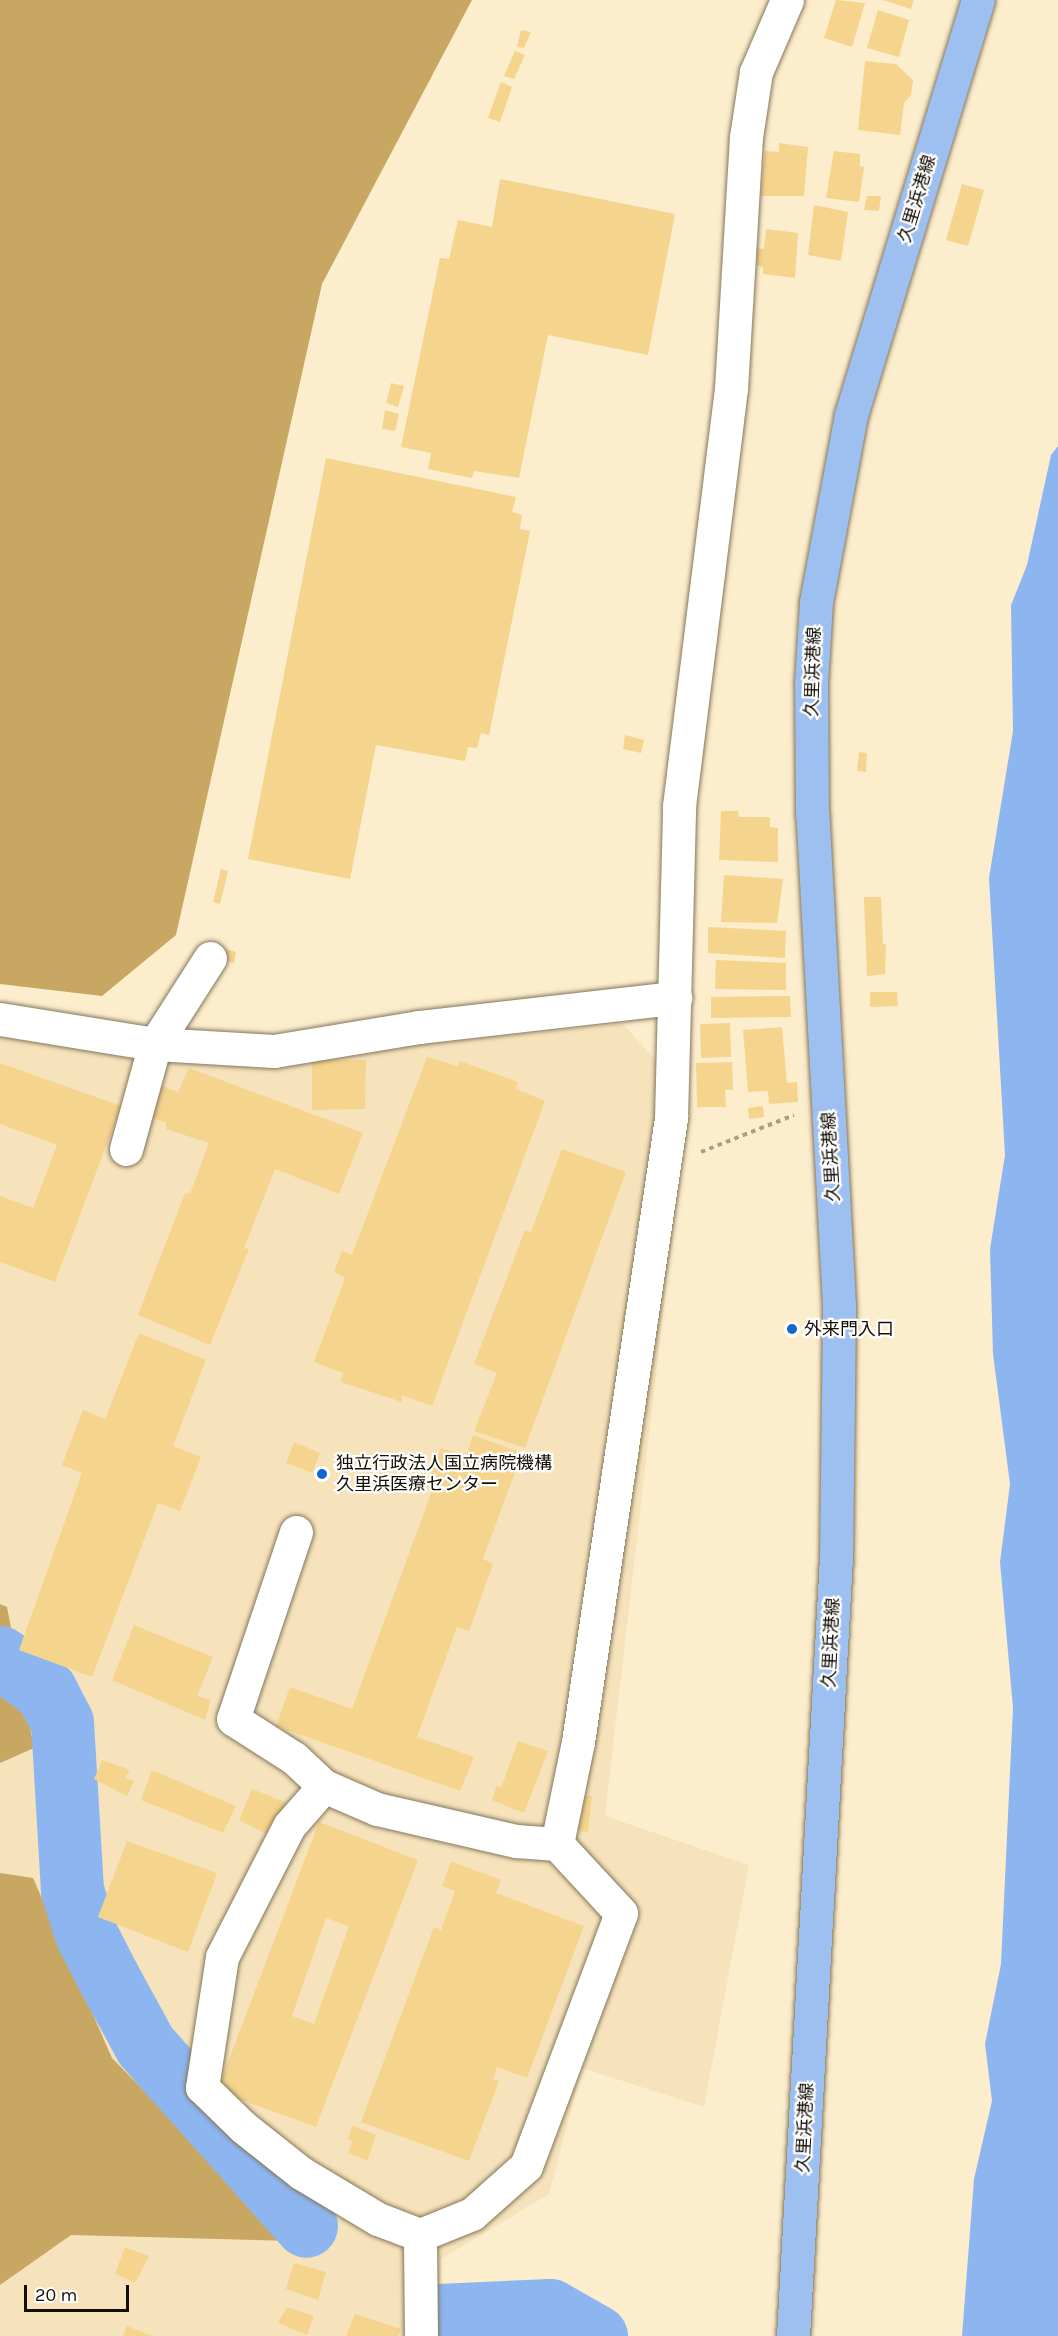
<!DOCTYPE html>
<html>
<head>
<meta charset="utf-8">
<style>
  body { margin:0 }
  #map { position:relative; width:1058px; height:2336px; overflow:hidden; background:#fcedcd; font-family:Karla,"Noto Sans JP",sans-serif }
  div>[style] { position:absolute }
  .built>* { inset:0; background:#f6e3bc }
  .forest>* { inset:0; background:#c7a761 }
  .water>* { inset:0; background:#8db6f1 }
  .river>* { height:63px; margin:-31.5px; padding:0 31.5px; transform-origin:31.5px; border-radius:31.5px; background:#8db6f1 }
  .building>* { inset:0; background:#f5d48d }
  .path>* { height:4px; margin-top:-2px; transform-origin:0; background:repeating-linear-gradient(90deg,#a99e86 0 4.5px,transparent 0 9px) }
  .roads { filter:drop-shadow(0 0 2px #84775a) drop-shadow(0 0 2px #84775a) }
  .minor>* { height:33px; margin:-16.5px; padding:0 16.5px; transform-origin:16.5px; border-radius:16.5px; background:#fff }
  .major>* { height:33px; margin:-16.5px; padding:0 16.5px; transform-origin:16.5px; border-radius:16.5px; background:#9ec0f1 }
  .dots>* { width:16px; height:16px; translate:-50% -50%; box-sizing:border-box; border:3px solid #fff; border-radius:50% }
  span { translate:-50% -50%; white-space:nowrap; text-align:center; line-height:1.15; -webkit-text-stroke:4.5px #fff; paint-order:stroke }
  .street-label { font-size:18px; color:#130e04 }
  .poi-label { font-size:18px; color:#130e04 }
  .left { translate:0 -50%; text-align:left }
  .scale { position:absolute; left:24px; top:2285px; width:105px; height:27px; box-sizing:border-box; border:3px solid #130e04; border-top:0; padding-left:8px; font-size:18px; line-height:21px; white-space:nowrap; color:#130e04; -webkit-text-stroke:4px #fff; paint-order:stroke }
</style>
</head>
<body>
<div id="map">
  <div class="built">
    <div style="clip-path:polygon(623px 1024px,657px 1062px,655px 1106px,684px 1131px,605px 1816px,749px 1865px,704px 2107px,582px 2068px,549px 2194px,441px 2259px,439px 2336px,0 2336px,0 1036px,167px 1061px,277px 1069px,320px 1055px)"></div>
  </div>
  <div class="forest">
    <div style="clip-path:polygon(0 0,472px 0,322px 284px,176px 935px,102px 996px,0 984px)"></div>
    <div style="clip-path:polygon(0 1604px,7px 1607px,34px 1748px,0 1763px)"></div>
    <div style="clip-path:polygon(0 1873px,33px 1878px,112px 2058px,291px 2241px,71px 2235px,0 2285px)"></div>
  </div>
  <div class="water">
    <div style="clip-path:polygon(1058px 446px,1058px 2336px,962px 2336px,974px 2179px,992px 2101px,985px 2044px,1001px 1964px,1013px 1708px,1000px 1562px,1010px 1484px,993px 1354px,990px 1249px,1005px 1155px,989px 878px,1013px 731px,1011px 605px,1027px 565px,1051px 455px)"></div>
  </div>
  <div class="river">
    <div style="left:0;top:1657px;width:57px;rotate:36.5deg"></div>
    <div style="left:46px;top:1691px;width:35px;rotate:63deg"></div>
    <div style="left:62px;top:1722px;width:168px;rotate:86.6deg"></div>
    <div style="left:72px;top:1890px;width:46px;rotate:72.3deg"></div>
    <div style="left:86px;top:1934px;width:48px;rotate:62.9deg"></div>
    <div style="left:108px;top:1977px;width:77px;rotate:61.4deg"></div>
    <div style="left:145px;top:2045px;width:242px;rotate:48.3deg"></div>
    <div style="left:439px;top:2315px;width:111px;rotate:-2.6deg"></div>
    <div style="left:550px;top:2310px;width:53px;rotate:29.5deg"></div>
  </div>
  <div class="building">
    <div style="clip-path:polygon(836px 0,865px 3px,852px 47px,824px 38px)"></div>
    <div style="clip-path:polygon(883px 0,914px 0,911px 9px)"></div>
    <div style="clip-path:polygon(878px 10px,909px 20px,899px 57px,867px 48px)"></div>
    <div style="clip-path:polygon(521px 30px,531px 32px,524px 48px,517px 47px)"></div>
    <div style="clip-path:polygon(515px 51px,525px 55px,514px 79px,504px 76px)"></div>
    <div style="clip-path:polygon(865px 61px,896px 64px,913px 80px,911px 95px,904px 103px,900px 135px,858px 130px)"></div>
    <div style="clip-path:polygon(501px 82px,512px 87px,500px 122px,488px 118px)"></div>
    <div style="clip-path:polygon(779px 143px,808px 147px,804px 196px,761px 196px,765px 151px,779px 152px)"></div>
    <div style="clip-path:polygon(834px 151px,860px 154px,860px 166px,864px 167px,859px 202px,826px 198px)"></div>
    <div style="clip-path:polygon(500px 179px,675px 214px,648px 355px,548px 335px,519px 478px,474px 471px,472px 478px,428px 469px,431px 453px,401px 447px,440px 258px,449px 259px,458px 220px,492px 227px)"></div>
    <div style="clip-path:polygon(962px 184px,984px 190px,968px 246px,946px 240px)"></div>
    <div style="clip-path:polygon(867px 196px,881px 196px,879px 211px,864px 210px)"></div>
    <div style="clip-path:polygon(814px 205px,848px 212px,841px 261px,808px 255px)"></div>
    <div style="clip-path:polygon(766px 229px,798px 233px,795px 278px,763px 274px,763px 267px,757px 265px,757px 248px,764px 249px)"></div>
    <div style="clip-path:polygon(391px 383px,404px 386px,398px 407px,386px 403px)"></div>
    <div style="clip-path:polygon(385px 410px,399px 414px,395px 431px,382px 429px)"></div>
    <div style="clip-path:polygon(326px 458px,516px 497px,512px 512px,522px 515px,520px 529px,530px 531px,489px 735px,481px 733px,477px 748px,468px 747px,465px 761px,376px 745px,350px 879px,248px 859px)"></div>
    <div style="clip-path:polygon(625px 735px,644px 740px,641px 753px,623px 749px)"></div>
    <div style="clip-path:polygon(859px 752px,867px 753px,866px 772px,857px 771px)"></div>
    <div style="clip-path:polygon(721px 811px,738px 811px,739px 817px,770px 817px,770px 827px,778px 828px,778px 862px,719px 860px)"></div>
    <div style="clip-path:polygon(221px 869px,228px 871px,220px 904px,213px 902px)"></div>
    <div style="clip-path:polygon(724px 875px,783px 879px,777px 923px,721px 922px)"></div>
    <div style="clip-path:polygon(864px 897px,881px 897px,883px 944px,886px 944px,885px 974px,867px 976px)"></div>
    <div style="clip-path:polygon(708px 927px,786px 931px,785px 958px,708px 953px)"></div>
    <div style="clip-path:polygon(226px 949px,236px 952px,234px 963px,224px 960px)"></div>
    <div style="clip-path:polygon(716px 960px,786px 963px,786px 990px,715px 989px)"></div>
    <div style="clip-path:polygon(870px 992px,897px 992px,898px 1006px,870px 1007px)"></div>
    <div style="clip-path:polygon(790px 996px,791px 1017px,711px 1018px,711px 997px)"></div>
    <div style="clip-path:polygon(730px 1023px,731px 1057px,701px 1058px,700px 1024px)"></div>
    <div style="clip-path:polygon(782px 1027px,787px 1083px,797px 1082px,798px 1102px,769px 1104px,768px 1091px,748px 1092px,743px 1030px)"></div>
    <div style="clip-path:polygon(427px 1057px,458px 1066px,460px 1061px,518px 1082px,516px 1089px,545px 1101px,432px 1406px,402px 1395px,402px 1402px,341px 1382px,343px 1373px,314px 1362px,345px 1278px,334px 1272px,342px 1251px,352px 1255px)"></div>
    <div style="clip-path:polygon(312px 1060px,366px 1060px,365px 1109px,312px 1110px)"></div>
    <div style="clip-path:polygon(732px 1062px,733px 1090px,725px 1090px,726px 1107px,697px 1107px,696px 1063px)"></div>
    <div style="clip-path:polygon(0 1063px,121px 1106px,55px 1282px,0 1262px,0 1196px,33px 1208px,57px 1145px,0 1124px)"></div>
    <div style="clip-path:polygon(189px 1068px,363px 1133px,339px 1194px,275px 1169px,244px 1248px,249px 1249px,210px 1345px,138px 1315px,185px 1193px,190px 1194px,209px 1143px,166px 1129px,166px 1123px,151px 1117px,162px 1086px,178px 1092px)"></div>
    <div style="clip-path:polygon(763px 1106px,764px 1117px,749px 1119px,748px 1108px)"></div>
    <div style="clip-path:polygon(562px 1149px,626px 1172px,525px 1448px,474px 1431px,497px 1373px,474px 1364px,525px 1230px,531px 1232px)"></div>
    <div style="clip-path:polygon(139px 1333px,206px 1360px,173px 1446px,201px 1457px,180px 1511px,158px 1503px,92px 1677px,19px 1650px,82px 1473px,62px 1465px,83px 1410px,105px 1419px)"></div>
    <div style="clip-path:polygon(473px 1435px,522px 1453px,483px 1559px,493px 1564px,469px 1631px,457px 1627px,417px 1737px,474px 1757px,460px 1791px,276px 1726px,290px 1687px,352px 1709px,437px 1477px,431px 1474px,441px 1448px,466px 1456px)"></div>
    <div style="clip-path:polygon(294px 1442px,320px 1453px,312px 1473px,286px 1463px)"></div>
    <div style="clip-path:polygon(134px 1625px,213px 1657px,197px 1696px,211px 1700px,205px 1720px,112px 1680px)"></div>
    <div style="clip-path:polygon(518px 1741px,548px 1751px,524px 1813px,492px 1800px,497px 1785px,501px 1788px)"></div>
    <div style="clip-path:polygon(102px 1760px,130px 1770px,125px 1778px,134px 1781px,127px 1796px,94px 1779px)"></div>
    <div style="clip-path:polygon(152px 1770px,236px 1806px,223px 1833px,141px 1800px)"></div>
    <div style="clip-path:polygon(252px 1789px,285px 1802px,271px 1836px,239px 1820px)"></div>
    <div style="clip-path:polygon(581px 1796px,592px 1796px,588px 1832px,578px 1831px)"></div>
    <div style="clip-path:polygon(evenodd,319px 1822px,418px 1860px,316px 2127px,217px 2091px,319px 1822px,326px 1918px,349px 1926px,314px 2024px,292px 2016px,326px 1918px)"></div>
    <div style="clip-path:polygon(127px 1841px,217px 1873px,188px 1952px,98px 1917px)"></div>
    <div style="clip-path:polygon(451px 1861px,501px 1880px,496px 1893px,584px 1926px,527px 2078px,497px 2067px,493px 2079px,499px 2081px,469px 2161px,361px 2122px,434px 1927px,441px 1930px,455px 1891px,442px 1886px)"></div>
    <div style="clip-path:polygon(352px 2125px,376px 2135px,367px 2161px,348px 2153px,353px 2142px,348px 2139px)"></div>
    <div style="clip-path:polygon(125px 2247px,149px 2256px,135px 2283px,115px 2274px)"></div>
    <div style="clip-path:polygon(294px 2263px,326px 2272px,318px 2300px,286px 2289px)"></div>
    <div style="clip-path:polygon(287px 2307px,314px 2316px,307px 2335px,278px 2323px)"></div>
    <div style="clip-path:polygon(355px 2314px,401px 2329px,398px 2336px,346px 2336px)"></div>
    <div style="clip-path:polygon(127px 2326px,152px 2336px,123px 2336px)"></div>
  </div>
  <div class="path">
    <div style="left:701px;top:1152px;width:100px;rotate:-21.7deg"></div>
  </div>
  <div class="roads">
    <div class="minor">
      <div style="left:0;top:1019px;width:157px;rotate:9.2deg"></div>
      <div style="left:155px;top:1044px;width:119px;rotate:3.4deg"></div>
      <div style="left:274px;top:1051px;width:147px;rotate:-9.4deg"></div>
      <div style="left:419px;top:1027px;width:258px;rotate:-6.5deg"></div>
      <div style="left:126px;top:1149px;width:109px;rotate:-74.6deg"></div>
      <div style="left:155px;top:1044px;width:102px;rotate:-57.4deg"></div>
      <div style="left:296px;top:1532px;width:197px;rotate:108.6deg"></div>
      <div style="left:233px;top:1719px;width:72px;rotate:32.6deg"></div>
      <div style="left:294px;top:1758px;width:41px;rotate:43deg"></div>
      <div style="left:324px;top:1786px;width:58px;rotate:23.5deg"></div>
      <div style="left:377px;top:1809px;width:143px;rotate:13deg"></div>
      <div style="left:516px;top:1841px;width:41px;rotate:4.2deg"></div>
      <div style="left:324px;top:1786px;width:53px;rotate:131.2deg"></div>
      <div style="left:289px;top:1826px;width:147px;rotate:117.1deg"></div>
      <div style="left:222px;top:1957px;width:132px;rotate:98.7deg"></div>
      <div style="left:202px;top:2087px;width:57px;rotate:44.3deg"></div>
      <div style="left:243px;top:2127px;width:74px;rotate:38.4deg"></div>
      <div style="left:301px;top:2173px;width:90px;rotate:30.9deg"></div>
      <div style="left:378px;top:2219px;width:45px;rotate:20.9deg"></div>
      <div style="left:421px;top:2336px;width:101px;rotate:-90.6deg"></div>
      <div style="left:420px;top:2235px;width:56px;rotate:-22deg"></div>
      <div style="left:472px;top:2214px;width:72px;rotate:-41.6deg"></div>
      <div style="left:526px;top:2166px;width:270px;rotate:-69.4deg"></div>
      <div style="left:621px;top:1913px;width:94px;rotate:-132.8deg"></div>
      <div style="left:557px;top:1844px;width:104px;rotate:-78.4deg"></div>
      <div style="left:578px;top:1742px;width:631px;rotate:-81.52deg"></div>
      <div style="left:671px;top:1118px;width:312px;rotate:-88.5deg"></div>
      <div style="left:679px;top:806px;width:420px;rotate:-82.9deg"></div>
      <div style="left:731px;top:389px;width:252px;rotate:-86.6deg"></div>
      <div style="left:746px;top:137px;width:66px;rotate:-81.3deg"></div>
      <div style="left:756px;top:72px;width:78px;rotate:-66.7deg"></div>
    </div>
    <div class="major">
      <div style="left:793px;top:2336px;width:779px;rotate:-86.84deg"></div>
      <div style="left:836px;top:1558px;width:253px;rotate:-89.3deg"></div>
      <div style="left:839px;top:1305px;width:492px;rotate:-93.1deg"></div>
      <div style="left:812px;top:814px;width:130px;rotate:-90.4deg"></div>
      <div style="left:811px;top:684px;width:82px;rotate:-86.5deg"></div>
      <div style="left:816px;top:602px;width:190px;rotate:-79.4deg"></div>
      <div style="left:851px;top:415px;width:434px;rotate:-73deg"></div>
    </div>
  </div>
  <div class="dots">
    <div style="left:792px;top:1329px;background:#1365cf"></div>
    <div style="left:322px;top:1474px;background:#1365cf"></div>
  </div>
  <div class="street-label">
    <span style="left:917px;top:199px;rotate:-73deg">久里浜港線</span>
    <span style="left:813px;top:672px;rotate:-88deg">久里浜港線</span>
    <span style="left:831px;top:1157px;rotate:-93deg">久里浜港線</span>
    <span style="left:831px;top:1643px;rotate:-87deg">久里浜港線</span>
    <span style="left:805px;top:2128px;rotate:-87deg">久里浜港線</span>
  </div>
  <div class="poi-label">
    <span class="left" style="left:804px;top:1329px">外来門入口</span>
    <span class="left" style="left:336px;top:1474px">独立行政法人国立病院機構<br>久里浜医療センター</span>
  </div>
  <div class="scale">20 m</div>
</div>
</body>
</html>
